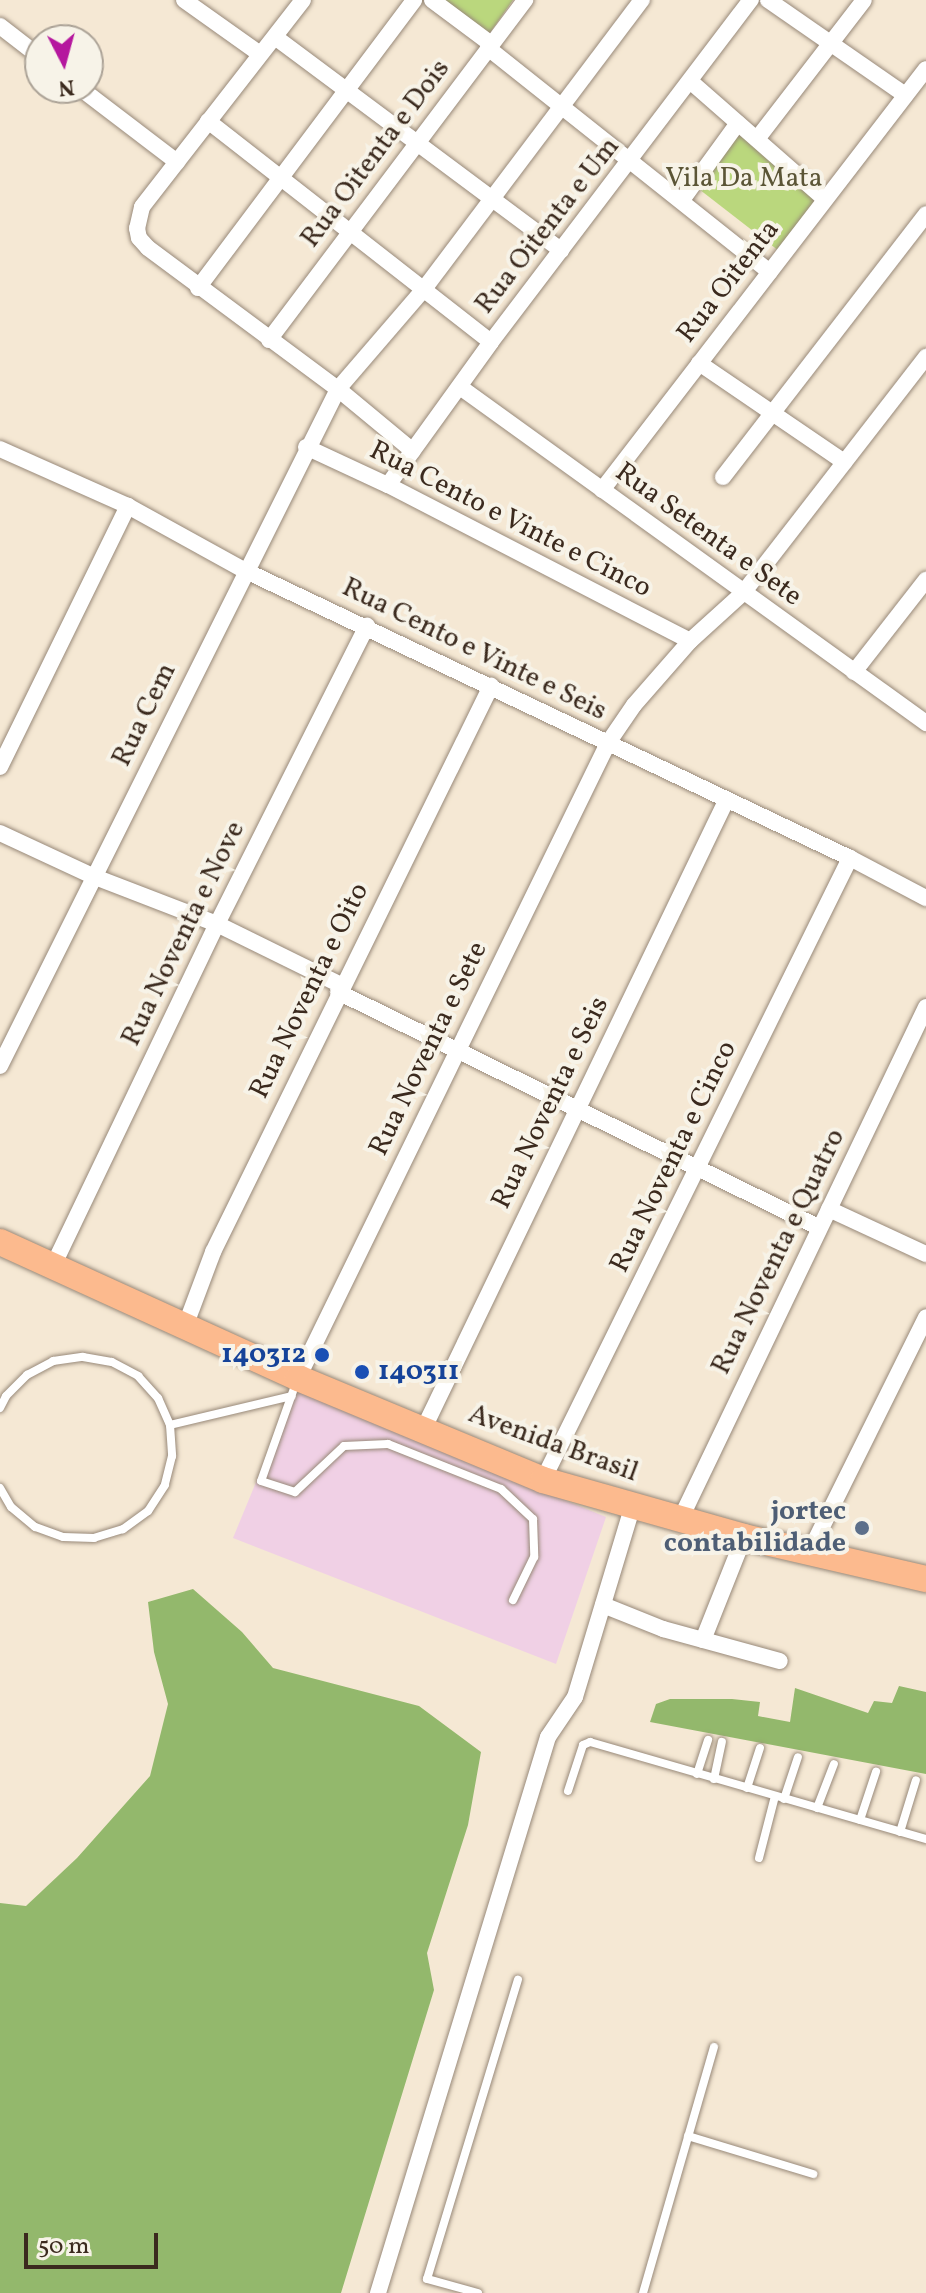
<!DOCTYPE html>
<html>
<head>
<meta charset="utf-8">
<style>
  body { margin:0 }
  #map { position:relative; width:926px; height:2293px; overflow:hidden; background:#f5e8d4; font-family:Vollkorn,serif }
  div>[style] { position:absolute }
  .built>* { inset:0; background:#f0d0e5 }
  .green>* { inset:0; background:#bad77d }
  .forest>* { inset:0; background:#93b86c }
  .roads { filter:drop-shadow(0 0 2px #988979) drop-shadow(0 0 2px #988979) }
  .lane>* { height:8px; margin:-4px; padding:0 4px; transform-origin:4px; border-radius:4px; background:#fff }
  .street>* { height:16px; margin:-8px; padding:0 8px; transform-origin:8px; border-radius:8px; background:#fff }
  .primary>* { height:26px; margin:-13px; padding:0 13px; transform-origin:13px; border-radius:13px; background:#fcba8e }
  .dots>* { width:22px; height:22px; translate:-50% -50%; box-sizing:border-box; border:4px solid #f7f3e8; border-radius:50% }
  span { translate:-50% -50%; white-space:nowrap; text-align:center; line-height:1.15; -webkit-text-stroke:8px #f7f3e8; paint-order:stroke }
  .street-label { font-size:28px; color:#3b2a1e }
  .park-label { font-size:28px; color:#5b5536 }
  .transit-label { font-size:28px; color:#164399; font-weight:700 }
  .right { translate:-100% -50%; text-align:right }
  .left { translate:0 -50%; text-align:left }
  .service-label { font-size:28px; color:#4e5e75; font-weight:700 }
  .north { position:absolute; left:24px; top:24px; width:80px; height:80px; box-sizing:border-box; background:#f7f3e8; border:2px solid #aca397; border-radius:50%; rotate:174deg; font-size:22px; font-weight:700; line-height:32px; text-align:center; color:#3b2a1e }
  .north::after { content:''; display:block; margin:auto; width:28px; height:36px; background:#b5179e; clip-path:polygon(50% 0,100% 100%,50% 72%,0 100%) }
  .scale { position:absolute; left:24px; top:2233px; width:134px; height:36px; box-sizing:border-box; border:4px solid #3b2a1e; border-top:0; padding-left:10px; font-size:24px; line-height:28px; white-space:nowrap; color:#3b2a1e; -webkit-text-stroke:6px #f7f3e8; paint-order:stroke }
</style>
</head>
<body>
<div id="map">
  <div class="built">
    <div style="clip-path:polygon(294px 1390px,606px 1517px,556px 1664px,233px 1538px)"></div>
  </div>
  <div class="green">
    <div style="clip-path:polygon(443px 0,513px 0,489px 34px)"></div>
    <div style="clip-path:polygon(739px 127px,821px 200px,779px 251px,695px 186px)"></div>
  </div>
  <div class="forest">
    <div style="clip-path:polygon(193px 1589px,242px 1632px,273px 1668px,419px 1706px,481px 1752px,468px 1825px,427px 1953px,434px 1990px,341px 2293px,0 2293px,0 1903px,26px 1906px,77px 1858px,150px 1776px,168px 1704px,154px 1652px,148px 1602px)"></div>
    <div style="clip-path:polygon(899px 1686px,926px 1692px,926px 1774px,650px 1722px,656px 1704px,670px 1699px,732px 1699px,760px 1702px,758px 1716px,790px 1722px,795px 1688px,868px 1713px,874px 1701px,892px 1703px)"></div>
  </div>
  <div class="roads">
    <div class="lane">
      <div style="left:297px;top:1380px;width:107px;rotate:109.6deg"></div>
      <div style="left:261px;top:1481px;width:36px;rotate:18deg"></div>
      <div style="left:295px;top:1492px;width:67px;rotate:-43.2deg"></div>
      <div style="left:344px;top:1446px;width:44px;rotate:-2.6deg"></div>
      <div style="left:388px;top:1444px;width:122px;rotate:21.7deg"></div>
      <div style="left:501px;top:1489px;width:44px;rotate:43.2deg"></div>
      <div style="left:533px;top:1519px;width:38px;rotate:88deg"></div>
      <div style="left:534px;top:1557px;width:48px;rotate:116deg"></div>
      <div style="left:0;top:1408px;width:13px;rotate:-63deg"></div>
      <div style="left:6px;top:1396px;width:30px;rotate:-45deg"></div>
      <div style="left:27px;top:1375px;width:30px;rotate:-28deg"></div>
      <div style="left:53px;top:1361px;width:30px;rotate:-8deg"></div>
      <div style="left:83px;top:1357px;width:29px;rotate:10deg"></div>
      <div style="left:112px;top:1362px;width:30px;rotate:28deg"></div>
      <div style="left:138px;top:1376px;width:30px;rotate:48deg"></div>
      <div style="left:158px;top:1398px;width:30px;rotate:66deg"></div>
      <div style="left:170px;top:1425px;width:31px;rotate:86deg"></div>
      <div style="left:172px;top:1456px;width:30px;rotate:104deg"></div>
      <div style="left:165px;top:1485px;width:31px;rotate:123deg"></div>
      <div style="left:148px;top:1511px;width:31px;rotate:144deg"></div>
      <div style="left:123px;top:1529px;width:30px;rotate:163deg"></div>
      <div style="left:94px;top:1538px;width:31px;rotate:-178deg"></div>
      <div style="left:63px;top:1537px;width:30px;rotate:-160deg"></div>
      <div style="left:35px;top:1527px;width:31px;rotate:-140deg"></div>
      <div style="left:11px;top:1507px;width:22px;rotate:-120deg"></div>
      <div style="left:170px;top:1425px;width:125px;rotate:-13.4deg"></div>
      <div style="left:697px;top:1774px;width:36px;rotate:-72deg"></div>
      <div style="left:714px;top:1779px;width:38px;rotate:-78deg"></div>
      <div style="left:747px;top:1788px;width:42px;rotate:-72deg"></div>
      <div style="left:568px;top:1791px;width:48px;rotate:-71.9deg"></div>
      <div style="left:583px;top:1745px;width:8px;rotate:-23deg"></div>
      <div style="left:590px;top:1742px;width:350px;rotate:16.1deg"></div>
      <div style="left:784px;top:1799px;width:44px;rotate:-71.6deg"></div>
      <div style="left:817px;top:1808px;width:47px;rotate:-68.9deg"></div>
      <div style="left:860px;top:1820px;width:51px;rotate:-71.6deg"></div>
      <div style="left:900px;top:1832px;width:54px;rotate:-72.9deg"></div>
      <div style="left:759px;top:1858px;width:64px;rotate:-75.5deg"></div>
      <div style="left:688px;top:2136px;width:131px;rotate:16.9deg"></div>
      <div style="left:478px;top:2293px;width:53px;rotate:-164.6deg"></div>
      <div style="left:427px;top:2279px;width:313px;rotate:-73.1deg"></div>
      <div style="left:643px;top:2293px;width:256px;rotate:-73.9deg"></div>
    </div>
    <div class="street">
      <div style="left:184px;top:0;width:93px;rotate:35.4deg"></div>
      <div style="left:303px;top:0;width:262px;rotate:127.9deg"></div>
      <div style="left:142px;top:207px;width:22px;rotate:103deg"></div>
      <div style="left:137px;top:228px;width:10px;rotate:79deg"></div>
      <div style="left:139px;top:238px;width:13px;rotate:48deg"></div>
      <div style="left:148px;top:248px;width:237px;rotate:36.6deg"></div>
      <div style="left:338px;top:389px;width:97px;rotate:39.6deg"></div>
      <div style="left:432px;top:0;width:74px;rotate:36.7deg"></div>
      <div style="left:768px;top:0;width:167px;rotate:34.7deg"></div>
      <div style="left:0;top:26px;width:51px;rotate:37.8deg"></div>
      <div style="left:275px;top:37px;width:357px;rotate:36.7deg"></div>
      <div style="left:488px;top:48px;width:360px;rotate:38.5deg"></div>
      <div style="left:690px;top:81px;width:179px;rotate:41.2deg"></div>
      <div style="left:80px;top:88px;width:122px;rotate:37.3deg"></div>
      <div style="left:208px;top:121px;width:359px;rotate:38deg"></div>
      <div style="left:757px;top:139px;width:175px;rotate:-52.4deg"></div>
      <div style="left:682px;top:200px;width:95px;rotate:-54deg"></div>
      <div style="left:198px;top:288px;width:360px;rotate:-53.1deg"></div>
      <div style="left:269px;top:340px;width:426px;rotate:-53deg"></div>
      <div style="left:699px;top:363px;width:176px;rotate:34.3deg"></div>
      <div style="left:460px;top:387px;width:575px;rotate:35.79deg"></div>
      <div style="left:306px;top:447px;width:90px;rotate:24.9deg"></div>
      <div style="left:388px;top:485px;width:340px;rotate:27.3deg"></div>
      <div style="left:0;top:449px;width:140px;rotate:24deg"></div>
      <div style="left:128px;top:506px;width:132px;rotate:28.9deg"></div>
      <div style="left:244px;top:570px;width:671px;rotate:25.42deg"></div>
      <div style="left:850px;top:858px;width:86px;rotate:27.8deg"></div>
      <div style="left:723px;top:477px;width:332px;rotate:-52.3deg"></div>
      <div style="left:388px;top:485px;width:176px;rotate:-54.2deg"></div>
      <div style="left:491px;top:342px;width:430px;rotate:-52.8deg"></div>
      <div style="left:602px;top:490px;width:531px;rotate:-52.42deg"></div>
      <div style="left:854px;top:672px;width:117px;rotate:-52deg"></div>
      <div style="left:0;top:767px;width:291px;rotate:-63.9deg"></div>
      <div style="left:0;top:833px;width:105px;rotate:24.9deg"></div>
      <div style="left:95px;top:877px;width:131px;rotate:21.1deg"></div>
      <div style="left:217px;top:924px;width:138px;rotate:26.2deg"></div>
      <div style="left:338px;top:992px;width:534px;rotate:26.09deg"></div>
      <div style="left:0;top:1066px;width:757px;rotate:-63.47deg"></div>
      <div style="left:338px;top:389px;width:132px;rotate:-49.3deg"></div>
      <div style="left:424px;top:289px;width:362px;rotate:-53deg"></div>
      <div style="left:829px;top:1209px;width:107px;rotate:24.9deg"></div>
      <div style="left:53px;top:1266px;width:379px;rotate:-64.4deg"></div>
      <div style="left:217px;top:924px;width:334px;rotate:-63.3deg"></div>
      <div style="left:186px;top:1324px;width:77px;rotate:-69.4deg"></div>
      <div style="left:213px;top:1252px;width:631px;rotate:-63.84deg"></div>
      <div style="left:298px;top:1378px;width:707px;rotate:-63.98deg"></div>
      <div style="left:608px;top:743px;width:46px;rotate:-55.6deg"></div>
      <div style="left:634px;top:705px;width:85px;rotate:-48.8deg"></div>
      <div style="left:690px;top:641px;width:72px;rotate:-42.2deg"></div>
      <div style="left:743px;top:593px;width:299px;rotate:-52.2deg"></div>
      <div style="left:423px;top:1430px;width:700px;rotate:-64.28deg"></div>
      <div style="left:543px;top:1480px;width:694px;rotate:-63.73deg"></div>
      <div style="left:680px;top:1520px;width:569px;rotate:-64.38deg"></div>
      <div style="left:810px;top:1551px;width:261px;rotate:-63.6deg"></div>
      <div style="left:603px;top:1605px;width:65px;rotate:21.8deg"></div>
      <div style="left:663px;top:1629px;width:121px;rotate:15.3deg"></div>
      <div style="left:703px;top:1640px;width:111px;rotate:-68.3deg"></div>
      <div style="left:378px;top:2293px;width:581px;rotate:-73deg"></div>
      <div style="left:548px;top:1737px;width:48px;rotate:-56deg"></div>
      <div style="left:575px;top:1697px;width:197px;rotate:-73.2deg"></div>
    </div>
    <div class="primary">
      <div style="left:0;top:1242px;width:328px;rotate:24.5deg"></div>
      <div style="left:298px;top:1378px;width:265px;rotate:22.6deg"></div>
      <div style="left:543px;top:1480px;width:209px;rotate:15.8deg"></div>
      <div style="left:744px;top:1537px;width:187px;rotate:13deg"></div>
    </div>
  </div>
  <div class="dots">
    <div style="left:322px;top:1355px;background:#1a4fb4"></div>
    <div style="left:362px;top:1372px;background:#1a4fb4"></div>
    <div style="left:862px;top:1528px;background:#5c6f8a"></div>
  </div>
  <div class="street-label">
    <span style="left:376px;top:154px;rotate:-53deg">Rua Oitenta e Dois</span>
    <span style="left:548px;top:226px;rotate:-52deg">Rua Oitenta e Um</span>
    <span style="left:729px;top:282px;rotate:-52deg">Rua Oitenta</span>
    <span style="left:510px;top:520px;rotate:27deg">Rua Cento e Vinte e Cinco</span>
    <span style="left:708px;top:535px;rotate:36deg">Rua Setenta e Sete</span>
    <span style="left:474px;top:650px;rotate:26deg">Rua Cento e Vinte e Seis</span>
    <span style="left:145px;top:715px;rotate:-64deg">Rua Cem</span>
    <span style="left:184px;top:934px;rotate:-64deg">Rua Noventa e Nove</span>
    <span style="left:310px;top:991px;rotate:-64deg">Rua Noventa e Oito</span>
    <span style="left:429px;top:1049px;rotate:-64deg">Rua Noventa e Sete</span>
    <span style="left:551px;top:1103px;rotate:-64deg">Rua Noventa e Seis</span>
    <span style="left:674px;top:1157px;rotate:-64deg">Rua Noventa e Cinco</span>
    <span style="left:779px;top:1252px;rotate:-64deg">Rua Noventa e Quatro</span>
    <span style="left:553px;top:1444px;rotate:20deg">Avenida Brasil</span>
  </div>
  <div class="park-label">
    <span style="left:744px;top:179px">Vila Da Mata</span>
  </div>
  <div class="transit-label">
    <span class="right" style="left:306px;top:1355px">140312</span>
    <span class="left" style="left:378px;top:1372px">140311</span>
  </div>
  <div class="service-label">
    <span class="right" style="left:846px;top:1528px">jortec<br>contabilidade</span>
  </div>
  <div class="north">N</div>
  <div class="scale">50 m</div>
</div>
</body>
</html>
